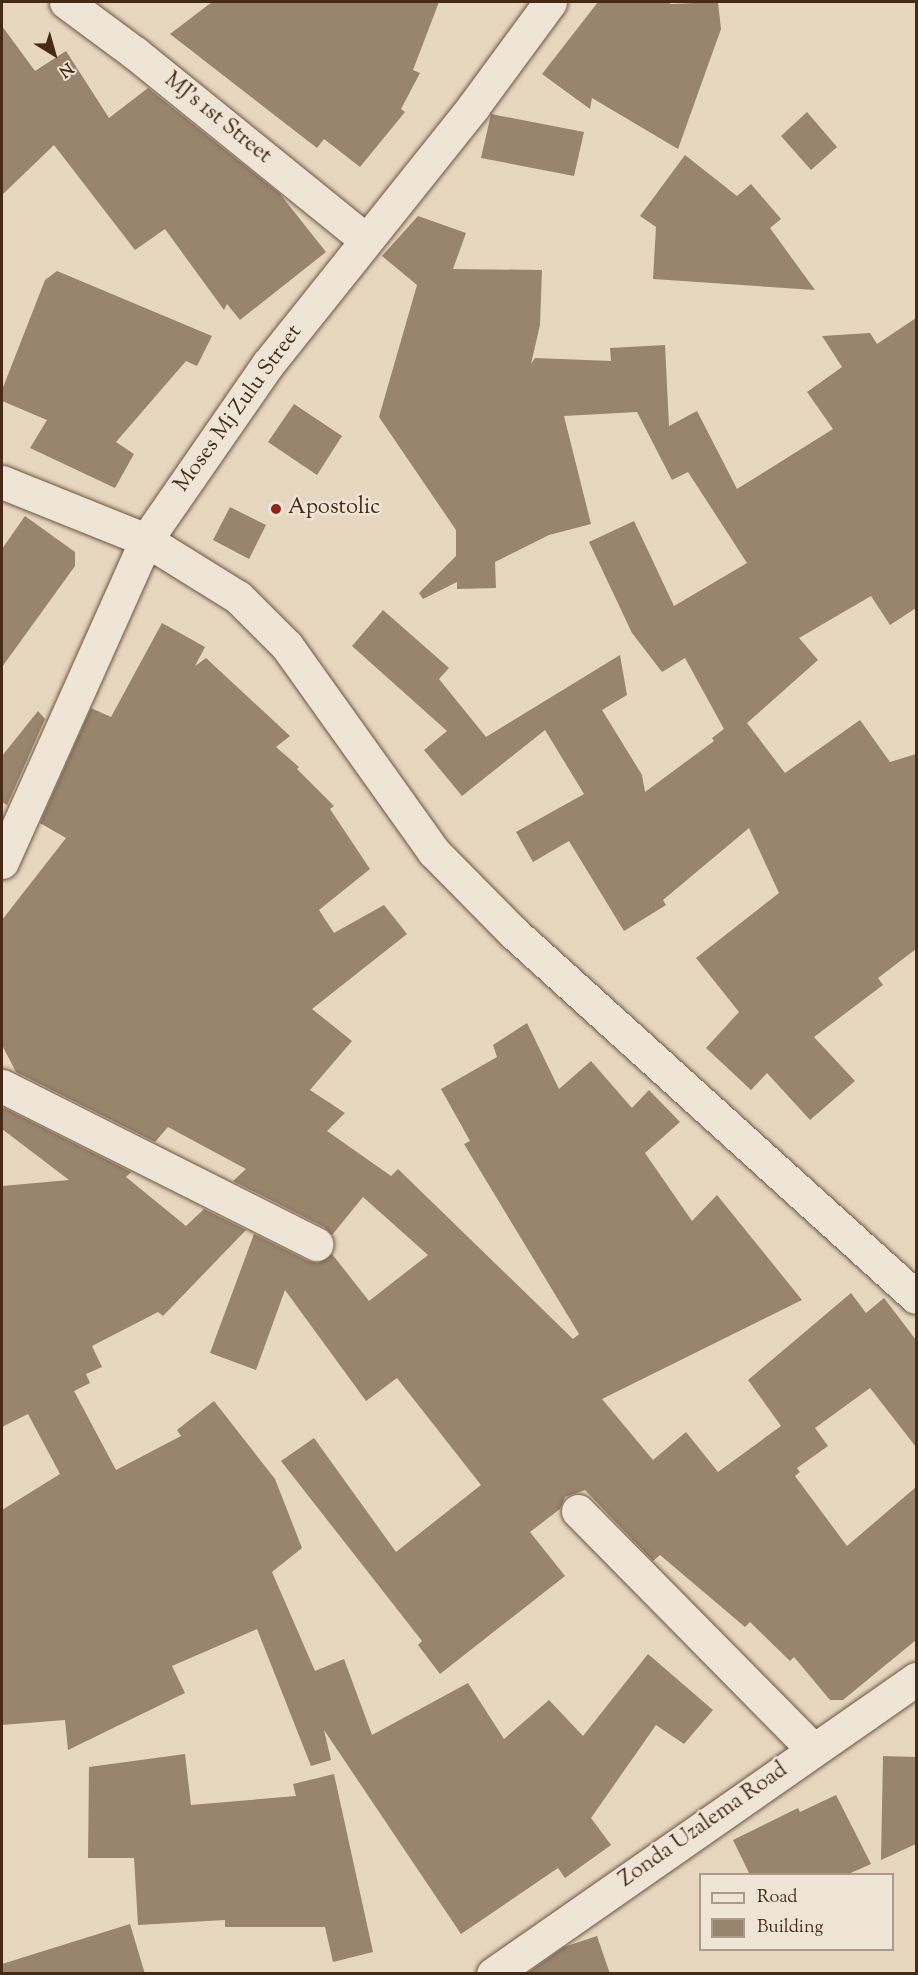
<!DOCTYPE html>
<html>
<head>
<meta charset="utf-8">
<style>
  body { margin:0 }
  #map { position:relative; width:918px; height:1975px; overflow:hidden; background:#e7d7c0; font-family:"Sorts Mill Goudy",serif }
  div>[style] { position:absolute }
  .building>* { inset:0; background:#99846e }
  .roads { filter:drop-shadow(0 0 2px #6e5540) drop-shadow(0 0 2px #6e5540) }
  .street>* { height:33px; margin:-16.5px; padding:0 16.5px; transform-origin:16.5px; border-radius:16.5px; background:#efe5d6 }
  .dots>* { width:16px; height:16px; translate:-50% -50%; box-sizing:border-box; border:3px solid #efe5d6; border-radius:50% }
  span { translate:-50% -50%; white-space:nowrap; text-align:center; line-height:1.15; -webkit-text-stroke:5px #efe5d6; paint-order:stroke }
  .street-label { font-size:22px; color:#452a15 }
  .poi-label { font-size:22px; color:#452a15 }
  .left { translate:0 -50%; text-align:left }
  .frame { position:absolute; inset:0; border:3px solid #452a15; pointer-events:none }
  .legend { position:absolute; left:699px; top:1873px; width:195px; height:78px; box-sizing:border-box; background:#efe5d6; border:2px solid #ab9a89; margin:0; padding:8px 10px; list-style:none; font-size:18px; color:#452a15 }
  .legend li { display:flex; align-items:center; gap:12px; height:30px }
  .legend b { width:30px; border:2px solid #ab9a89 }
  .north { position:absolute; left:24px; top:24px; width:60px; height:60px; -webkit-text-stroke:4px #efe5d6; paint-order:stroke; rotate:143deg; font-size:16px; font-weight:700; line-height:24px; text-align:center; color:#452a15 }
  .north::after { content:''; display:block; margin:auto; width:21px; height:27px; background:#452a15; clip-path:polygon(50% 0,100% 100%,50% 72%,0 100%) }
</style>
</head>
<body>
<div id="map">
  <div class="building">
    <div style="clip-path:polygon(212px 2px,439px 2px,413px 70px,420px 73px,401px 109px,405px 112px,360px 167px,324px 139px,317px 148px,170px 34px)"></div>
    <div style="clip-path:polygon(598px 2px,668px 2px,671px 4px,718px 2px,721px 29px,678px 149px,592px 98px,590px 109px,542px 74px)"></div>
    <div style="clip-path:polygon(2px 26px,35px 71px,66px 51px,109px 118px,148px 88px,280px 194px,326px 252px,240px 320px,227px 304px,224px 310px,165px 229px,135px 250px,54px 145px,2px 195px)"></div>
    <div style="clip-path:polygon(807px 112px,837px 147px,811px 170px,781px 136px)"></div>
    <div style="clip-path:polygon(491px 114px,584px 132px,574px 176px,481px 158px)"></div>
    <div style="clip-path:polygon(685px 155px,737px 196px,751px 184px,781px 219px,770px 228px,815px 290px,653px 279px,656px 227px,640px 216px)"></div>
    <div style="clip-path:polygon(418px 216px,466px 233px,453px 269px,542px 270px,540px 325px,531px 364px,535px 358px,611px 361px,610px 348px,665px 345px,669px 426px,697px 411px,737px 489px,833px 429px,807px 392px,842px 367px,822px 336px,870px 333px,877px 344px,916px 318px,916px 608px,890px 625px,871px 596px,799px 638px,818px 660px,747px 723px,785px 773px,860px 720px,890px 762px,916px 754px,916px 949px,878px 978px,883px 985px,814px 1037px,855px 1081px,810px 1120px,767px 1073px,751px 1090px,706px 1048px,739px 1012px,696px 958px,779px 893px,749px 828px,663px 900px,666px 905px,624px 931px,569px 841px,533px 862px,516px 832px,584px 794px,545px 730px,462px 796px,424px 750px,447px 731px,352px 646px,383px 610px,449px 668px,439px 679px,486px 737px,620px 655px,627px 695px,602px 710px,642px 775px,645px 792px,714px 741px,712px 738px,724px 729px,685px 658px,662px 672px,632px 633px,589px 542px,634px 521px,674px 606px,747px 563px,688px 472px,672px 480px,637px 412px,564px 416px,591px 524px,549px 535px,495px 562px,496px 588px,457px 589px,457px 582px,423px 599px,419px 593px,456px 556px,456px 530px,379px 417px,417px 285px,382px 256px)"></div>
    <div style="clip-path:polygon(57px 271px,212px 336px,197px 366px,186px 361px,116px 442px,134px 454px,115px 488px,30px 448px,47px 420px,2px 401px,2px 390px,45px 280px)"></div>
    <div style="clip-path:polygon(294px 404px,342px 436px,317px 475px,268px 442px)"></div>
    <div style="clip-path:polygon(230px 507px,266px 525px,249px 559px,213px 540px)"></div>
    <div style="clip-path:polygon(25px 516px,75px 552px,75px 566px,2px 667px,2px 549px)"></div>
    <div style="clip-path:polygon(162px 623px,205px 647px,195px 666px,206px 658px,290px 736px,276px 747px,299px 767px,297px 769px,334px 806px,330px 809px,370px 869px,319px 910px,334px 933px,384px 905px,407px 934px,312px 1009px,352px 1041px,310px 1090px,345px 1113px,327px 1131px,391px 1176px,398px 1169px,573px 1339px,579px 1334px,464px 1144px,470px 1141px,441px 1089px,497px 1057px,493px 1045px,527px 1023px,559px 1089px,591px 1061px,632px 1108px,649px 1090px,680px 1122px,645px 1153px,692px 1221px,717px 1195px,802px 1300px,602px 1399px,653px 1460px,686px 1432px,718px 1472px,781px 1426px,748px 1380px,851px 1293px,866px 1313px,884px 1298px,916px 1340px,916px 1447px,870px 1388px,815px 1428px,828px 1446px,797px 1468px,800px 1472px,795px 1476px,847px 1546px,916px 1487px,916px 1640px,843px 1700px,830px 1700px,794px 1657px,790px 1661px,750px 1622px,745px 1627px,660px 1555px,653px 1561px,585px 1490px,565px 1497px,560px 1509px,530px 1532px,565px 1576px,440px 1674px,418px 1645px,422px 1641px,281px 1461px,314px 1438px,396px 1552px,481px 1485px,397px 1378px,366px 1401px,285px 1290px,256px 1370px,210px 1353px,254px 1234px,308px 1261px,318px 1263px,332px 1254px,369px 1301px,428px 1255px,363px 1197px,332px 1235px,324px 1227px,233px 1181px,246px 1169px,168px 1127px,155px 1142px,16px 1072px,2px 1045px,2px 920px,66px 838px,40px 823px,91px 708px,111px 717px)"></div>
    <div style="clip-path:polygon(38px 711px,45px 719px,7px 805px,2px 802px,2px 756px)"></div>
    <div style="clip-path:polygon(4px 1108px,131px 1172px,126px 1177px,186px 1226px,204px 1209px,246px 1230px,163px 1316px,158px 1312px,92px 1346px,102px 1367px,86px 1374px,90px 1383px,74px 1391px,116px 1470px,181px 1436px,177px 1430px,214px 1401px,275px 1479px,302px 1548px,272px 1572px,315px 1671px,344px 1659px,372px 1735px,468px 1683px,504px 1739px,549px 1700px,583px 1736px,648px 1654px,713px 1710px,684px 1744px,656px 1725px,591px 1818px,611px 1845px,565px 1878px,558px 1868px,461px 1934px,324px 1730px,331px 1760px,311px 1766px,257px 1629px,172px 1666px,185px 1693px,68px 1750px,65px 1720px,2px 1725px,2px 1510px,60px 1474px,28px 1414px,2px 1427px,2px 1186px,69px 1180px,2px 1129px,2px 1111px)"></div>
    <div style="clip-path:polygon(185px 1754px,191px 1805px,296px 1796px,293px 1784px,334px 1774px,373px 1952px,333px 1962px,325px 1927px,225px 1927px,225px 1920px,138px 1925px,134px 1858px,88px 1858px,89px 1767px)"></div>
    <div style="clip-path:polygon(883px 1756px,916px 1757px,916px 1844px,881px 1860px)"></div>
    <div style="clip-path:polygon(836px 1795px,871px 1864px,846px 1875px,750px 1875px,733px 1840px,798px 1808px,800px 1812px)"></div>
    <div style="clip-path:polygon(130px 1924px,145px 1974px,2px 1974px,2px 1964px)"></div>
    <div style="clip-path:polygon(597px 1936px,610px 1974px,526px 1974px,564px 1947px)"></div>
  </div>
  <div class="roads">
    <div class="street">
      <div style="left:66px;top:2px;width:86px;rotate:36.5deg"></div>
      <div style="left:135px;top:53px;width:297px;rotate:39deg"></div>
      <div style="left:2px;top:482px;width:155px;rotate:21.9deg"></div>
      <div style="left:146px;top:540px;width:108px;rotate:31.8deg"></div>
      <div style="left:238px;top:597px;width:69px;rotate:45deg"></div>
      <div style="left:287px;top:646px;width:253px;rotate:54.5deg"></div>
      <div style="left:434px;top:852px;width:114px;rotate:45.4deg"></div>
      <div style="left:514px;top:933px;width:542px;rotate:42.16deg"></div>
      <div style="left:2px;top:862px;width:353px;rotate:-65.9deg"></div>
      <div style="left:146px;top:540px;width:214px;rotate:-55.3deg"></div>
      <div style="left:268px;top:364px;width:329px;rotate:-51.4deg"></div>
      <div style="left:473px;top:107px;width:130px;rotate:-53.7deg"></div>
      <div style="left:2px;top:1086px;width:352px;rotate:26.7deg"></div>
      <div style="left:578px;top:1511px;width:334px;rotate:45.4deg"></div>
      <div style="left:493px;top:1974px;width:516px;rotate:-34.89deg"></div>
    </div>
  </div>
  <div class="dots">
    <div style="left:276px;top:509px;background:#8f2418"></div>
  </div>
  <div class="street-label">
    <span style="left:217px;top:119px;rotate:39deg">MJ’s 1st Street</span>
    <span style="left:239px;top:409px;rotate:-54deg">Moses Mj Zulu Street</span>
    <span style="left:704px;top:1826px;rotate:-35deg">Zonda Uzalema Road</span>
  </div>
  <div class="poi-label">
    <span class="left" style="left:288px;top:509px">Apostolic</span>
  </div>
  <div class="frame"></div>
  <ul class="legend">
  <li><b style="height:8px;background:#efe5d6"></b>Road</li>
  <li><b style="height:16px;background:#99846e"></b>Building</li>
  </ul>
  <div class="north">N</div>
</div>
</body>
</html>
